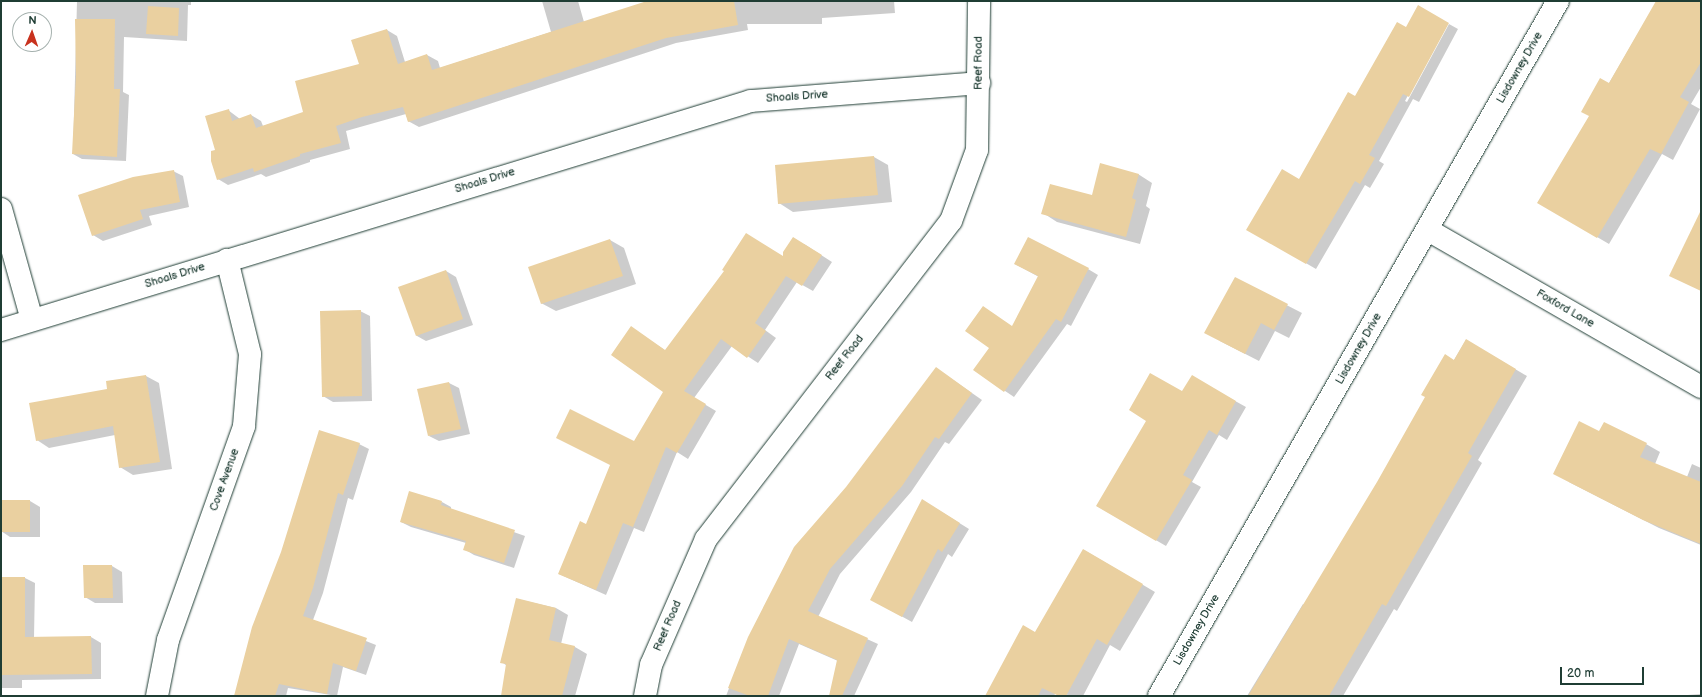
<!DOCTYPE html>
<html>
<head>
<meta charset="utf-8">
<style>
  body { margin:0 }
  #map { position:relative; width:1702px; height:697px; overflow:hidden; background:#fff; font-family:"Balsamiq Sans",sans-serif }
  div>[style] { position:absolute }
  .shadow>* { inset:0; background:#0003 }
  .building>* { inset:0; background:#ead0a0 }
  .roads { filter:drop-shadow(0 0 1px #1f3d34) drop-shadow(0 0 1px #1f3d34) }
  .minor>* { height:22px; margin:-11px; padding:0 11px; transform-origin:11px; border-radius:11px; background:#fff }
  span { translate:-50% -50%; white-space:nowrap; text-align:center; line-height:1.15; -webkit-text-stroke:3px #fff; paint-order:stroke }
  .street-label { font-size:11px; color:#1f3d34 }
  .frame { position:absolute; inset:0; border:2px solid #1f3d34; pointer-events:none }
  .north { position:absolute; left:12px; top:12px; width:40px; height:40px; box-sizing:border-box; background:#fff; border:1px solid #a5b1ae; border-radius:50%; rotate:2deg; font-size:11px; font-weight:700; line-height:16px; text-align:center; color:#1f3d34 }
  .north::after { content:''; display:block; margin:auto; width:14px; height:18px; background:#c8321e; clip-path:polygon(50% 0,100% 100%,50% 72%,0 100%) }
  .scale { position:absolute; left:1560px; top:667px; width:84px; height:18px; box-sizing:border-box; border:2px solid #1f3d34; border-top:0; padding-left:5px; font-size:12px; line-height:14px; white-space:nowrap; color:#1f3d34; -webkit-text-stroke:3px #fff; paint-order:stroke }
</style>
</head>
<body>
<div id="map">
  <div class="shadow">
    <div style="clip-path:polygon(77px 1px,191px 1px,191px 5px,188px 5px,187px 41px,124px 37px,123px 92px,129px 95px,126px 161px,82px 159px,73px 154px)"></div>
    <div style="clip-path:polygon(542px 1px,578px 1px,584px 22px,650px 1px,894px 1px,895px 13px,822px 18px,822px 24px,747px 24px,748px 30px,676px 43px,419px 127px,408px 121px,406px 114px,346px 131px,350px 149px,310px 160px,310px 162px,266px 177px,261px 174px,228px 185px,218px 179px,216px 151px,228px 110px,240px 119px,251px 115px,261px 121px,263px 126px,305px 113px,360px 65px,387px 30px,397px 36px,405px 62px,427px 55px,438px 61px,440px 68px,551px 32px)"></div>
    <div style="clip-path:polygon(1657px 1px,1701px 1px,1701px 87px,1691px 104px,1700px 109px,1673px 160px,1662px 154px,1609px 244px,1539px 203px)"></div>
    <div style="clip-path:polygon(1447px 23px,1405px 101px,1407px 102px,1449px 24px,1458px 29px,1419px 102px,1413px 99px,1379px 161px,1384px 164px,1370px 188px,1365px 185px,1316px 269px,1247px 229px,1300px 180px,1355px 97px,1406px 28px)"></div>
    <div style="clip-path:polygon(874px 157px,888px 165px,892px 202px,793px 212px,779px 203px)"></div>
    <div style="clip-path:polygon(173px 171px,183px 176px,189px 207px,149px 216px,152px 225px,103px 241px,93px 235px)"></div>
    <div style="clip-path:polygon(1138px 174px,1152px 183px,1146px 206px,1150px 209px,1140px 244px,1057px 222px,1043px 213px,1093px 196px)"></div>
    <div style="clip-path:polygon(610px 240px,624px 248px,636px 284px,556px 311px,541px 303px)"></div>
    <div style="clip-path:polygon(804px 244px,832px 262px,813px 291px,797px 282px,765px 330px,776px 338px,758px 363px,732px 346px,694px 398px,716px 411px,688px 459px,677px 452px,644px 532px,634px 528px,606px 595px,559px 574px,664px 392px,632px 328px,666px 351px)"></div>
    <div style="clip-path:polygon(1015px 264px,1088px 269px,1098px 275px,1071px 326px,1067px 324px,1014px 397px,974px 370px,1013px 327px,1039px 277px)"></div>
    <div style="clip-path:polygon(446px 271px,456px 277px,473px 325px,426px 341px,417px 336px,400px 288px)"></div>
    <div style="clip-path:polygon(1236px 279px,1302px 313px,1289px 338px,1275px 331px,1259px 361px,1220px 341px)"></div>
    <div style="clip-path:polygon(360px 311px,370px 316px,372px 401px,333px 402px,323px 396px)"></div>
    <div style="clip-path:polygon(1466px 340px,1527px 376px,1478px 460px,1482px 463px,1397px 611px,1394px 609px,1343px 696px,1247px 696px,1303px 604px,1306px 606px)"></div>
    <div style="clip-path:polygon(936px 368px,982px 400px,949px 444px,945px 442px,911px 492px,840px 574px,818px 617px,878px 644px,854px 696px,830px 696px,838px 661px,799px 644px,779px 696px,726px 696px,749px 637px,847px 488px)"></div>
    <div style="clip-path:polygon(146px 376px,159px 383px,172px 469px,133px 475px,120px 467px,115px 435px,49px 448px,37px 440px,108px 389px,107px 382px)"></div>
    <div style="clip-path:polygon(1192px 377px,1246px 407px,1227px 440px,1219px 435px,1192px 482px,1201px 487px,1166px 546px,1097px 506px,1148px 420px,1183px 393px)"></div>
    <div style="clip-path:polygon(449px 383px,459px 388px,470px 434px,439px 441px,429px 436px)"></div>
    <div style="clip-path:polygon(1600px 432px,1646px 444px,1660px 452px,1655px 464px,1687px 477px,1692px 464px,1701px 468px,1701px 545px,1659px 528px,1569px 482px)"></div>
    <div style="clip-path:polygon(359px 444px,369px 449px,353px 500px,348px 498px,323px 593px,313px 620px,376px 645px,366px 675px,343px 667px,337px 696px,288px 688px,286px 696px,235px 696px)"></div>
    <div style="clip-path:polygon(1px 501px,30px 501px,40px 507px,40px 537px,10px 537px,1px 531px)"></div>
    <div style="clip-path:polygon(442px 502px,451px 507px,451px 510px,525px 536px,514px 568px,474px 555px,464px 549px,466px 543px,411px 527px,401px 522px)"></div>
    <div style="clip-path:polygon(932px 506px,969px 529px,952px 557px,948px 554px,912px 622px,881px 605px)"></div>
    <div style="clip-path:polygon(1084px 550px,1155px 592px,1120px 651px,1110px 645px,1083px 696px,1055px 694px,1054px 696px,986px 696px,1035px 633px)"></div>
    <div style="clip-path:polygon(84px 566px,112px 566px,122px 572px,123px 603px,95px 603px,85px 597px)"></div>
    <div style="clip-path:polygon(1px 578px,25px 578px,35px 583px,34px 638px,91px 637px,101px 643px,101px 679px,22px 680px,22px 688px,1px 688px)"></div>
    <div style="clip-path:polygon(517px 599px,556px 608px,568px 615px,561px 644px,575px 647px,587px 654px,575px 696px,502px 696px,507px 666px,502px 662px)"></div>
    <div style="clip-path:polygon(1701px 694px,1701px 696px,1674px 696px)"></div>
  </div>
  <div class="building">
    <div style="clip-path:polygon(647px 1px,734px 1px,738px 25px,666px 38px,408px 122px,403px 107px,362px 117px,336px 126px,341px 143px,300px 154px,300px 156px,254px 172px,253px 168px,217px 180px,211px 161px,211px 151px,215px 150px,205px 116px,229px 109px,232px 121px,251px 114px,256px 128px,303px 112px,295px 81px,359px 64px,351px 40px,387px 29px,398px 64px,427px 54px,432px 70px)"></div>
    <div style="clip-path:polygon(1656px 1px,1701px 1px,1701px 62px,1680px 97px,1689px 102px,1661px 154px,1650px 149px,1597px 238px,1537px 203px,1589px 116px,1581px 112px,1600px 78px,1609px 83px)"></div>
    <div style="clip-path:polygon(1418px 5px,1449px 23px,1409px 97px,1403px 94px,1369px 155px,1375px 158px,1360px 184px,1355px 181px,1306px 264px,1246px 230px,1282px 169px,1299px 179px,1348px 92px,1355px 96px,1397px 22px,1406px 27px)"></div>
    <div style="clip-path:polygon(148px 6px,179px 8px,178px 36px,146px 34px)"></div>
    <div style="clip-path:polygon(75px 19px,115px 19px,114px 89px,120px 89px,117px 157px,72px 154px,76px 75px)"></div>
    <div style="clip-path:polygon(874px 156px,878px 195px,778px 204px,775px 165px)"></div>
    <div style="clip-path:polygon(1100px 163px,1139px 174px,1132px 198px,1136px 200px,1126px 237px,1041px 214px,1050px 184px,1092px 195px)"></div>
    <div style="clip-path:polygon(174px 170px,180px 202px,140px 210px,143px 219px,92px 236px,78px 195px,133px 177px)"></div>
    <div style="clip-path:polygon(1701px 210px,1701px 291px,1669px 276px)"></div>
    <div style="clip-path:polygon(746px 233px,783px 256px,783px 252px,793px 237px,822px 255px,802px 286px,786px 276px,755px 323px,766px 331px,747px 358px,721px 339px,684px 391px,706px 404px,677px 453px,666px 447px,633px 527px,623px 523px,596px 590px,558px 574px,580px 521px,586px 524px,610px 465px,556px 438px,570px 409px,634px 441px,663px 392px,611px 355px,631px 326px,665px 350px,724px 271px,722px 270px)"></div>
    <div style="clip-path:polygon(1028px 237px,1089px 268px,1061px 322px,1056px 319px,1004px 392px,973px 370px,989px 348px,965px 331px,983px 306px,1012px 326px,1038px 276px,1014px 264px)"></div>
    <div style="clip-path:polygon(610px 239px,623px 276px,541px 304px,528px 267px)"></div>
    <div style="clip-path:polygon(446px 270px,463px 319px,416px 336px,398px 287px)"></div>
    <div style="clip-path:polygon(1235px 277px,1288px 304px,1274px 330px,1261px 323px,1245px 354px,1204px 333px)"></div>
    <div style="clip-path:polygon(361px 310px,362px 396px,322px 397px,320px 311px)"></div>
    <div style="clip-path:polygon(1466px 339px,1516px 369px,1468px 453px,1472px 456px,1386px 606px,1382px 604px,1329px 696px,1248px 696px,1377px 482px,1425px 397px,1421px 395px,1445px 354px,1454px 360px)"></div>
    <div style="clip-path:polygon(936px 367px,972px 393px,939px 439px,935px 437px,902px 486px,830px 569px,808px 611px,868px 638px,842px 696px,829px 696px,837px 660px,789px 639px,768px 696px,750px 696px,728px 688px,748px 637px,794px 547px,846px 487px)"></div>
    <div style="clip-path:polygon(1150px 373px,1182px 391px,1192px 375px,1236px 401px,1217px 435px,1209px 430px,1183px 475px,1192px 480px,1156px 541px,1096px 506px,1146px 421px,1129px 410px)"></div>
    <div style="clip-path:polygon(146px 375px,160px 462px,119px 468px,113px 426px,36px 441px,29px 403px,107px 389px,106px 381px)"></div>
    <div style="clip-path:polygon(449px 382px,461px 429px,428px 436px,417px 389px)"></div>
    <div style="clip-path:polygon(1579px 421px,1599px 431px,1604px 422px,1647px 443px,1640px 457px,1701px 482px,1701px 544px,1643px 520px,1553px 474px)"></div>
    <div style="clip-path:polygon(319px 430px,360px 443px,343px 495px,338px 493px,313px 588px,303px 616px,367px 638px,356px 671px,333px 663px,327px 694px,279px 684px,275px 696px,234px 696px,252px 627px,281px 552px)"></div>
    <div style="clip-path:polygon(409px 491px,442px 501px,441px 505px,515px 530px,504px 563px,463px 550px,466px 541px,400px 522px)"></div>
    <div style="clip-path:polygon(922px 499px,960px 523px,942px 552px,938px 549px,902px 617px,870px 600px)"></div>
    <div style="clip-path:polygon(1px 500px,30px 500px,30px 532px,1px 532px)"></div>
    <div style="clip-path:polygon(1083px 549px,1143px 584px,1107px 645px,1097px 639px,1066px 696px,1059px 696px,1042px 688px,1038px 696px,985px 696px,1023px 625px,1035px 632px)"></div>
    <div style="clip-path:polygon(83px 565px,112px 565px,113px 598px,84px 598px)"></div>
    <div style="clip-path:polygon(1px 577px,25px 577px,25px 637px,91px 636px,92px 674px,1px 675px)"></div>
    <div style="clip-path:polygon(516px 598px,556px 608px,549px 640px,575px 646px,562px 696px,501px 696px,506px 664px,500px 663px)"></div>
  </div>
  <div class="roads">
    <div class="minor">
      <div style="left:1px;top:209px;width:115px;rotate:74.4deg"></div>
      <div style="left:1428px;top:230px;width:315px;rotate:29.9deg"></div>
      <div style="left:1px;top:330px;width:784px;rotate:-16.98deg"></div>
      <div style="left:751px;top:101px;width:229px;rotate:-4.5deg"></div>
      <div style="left:157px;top:696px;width:57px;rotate:-78.9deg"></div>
      <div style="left:168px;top:640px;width:227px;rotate:-70.4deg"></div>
      <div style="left:244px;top:426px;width:72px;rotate:-85.2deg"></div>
      <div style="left:250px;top:354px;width:97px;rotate:-103.7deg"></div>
      <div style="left:645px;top:696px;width:32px;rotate:-79deg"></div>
      <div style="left:651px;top:665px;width:137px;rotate:-66.4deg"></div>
      <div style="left:706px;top:539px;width:401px;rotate:-52.4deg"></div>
      <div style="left:951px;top:221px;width:76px;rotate:-69.9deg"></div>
      <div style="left:977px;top:150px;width:149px;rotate:-89.2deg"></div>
      <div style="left:1159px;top:696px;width:801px;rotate:-60.14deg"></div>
    </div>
  </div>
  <div class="street-label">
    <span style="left:979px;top:63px;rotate:-90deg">Reef Road</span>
    <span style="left:1520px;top:68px;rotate:-60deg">Lisdowney Drive</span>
    <span style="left:797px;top:97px;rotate:-4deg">Shoals Drive</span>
    <span style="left:485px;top:181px;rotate:-17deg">Shoals Drive</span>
    <span style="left:175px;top:276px;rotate:-17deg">Shoals Drive</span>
    <span style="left:1565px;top:309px;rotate:30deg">Foxford Lane</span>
    <span style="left:1359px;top:349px;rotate:-60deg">Lisdowney Drive</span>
    <span style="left:845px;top:358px;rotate:-52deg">Reef Road</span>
    <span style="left:225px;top:480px;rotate:-70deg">Cove Avenue</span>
    <span style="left:668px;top:626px;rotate:-67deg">Reef Road</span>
    <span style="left:1197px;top:630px;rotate:-60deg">Lisdowney Drive</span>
  </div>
  <div class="frame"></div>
  <div class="north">N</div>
  <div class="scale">20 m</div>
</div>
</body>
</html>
